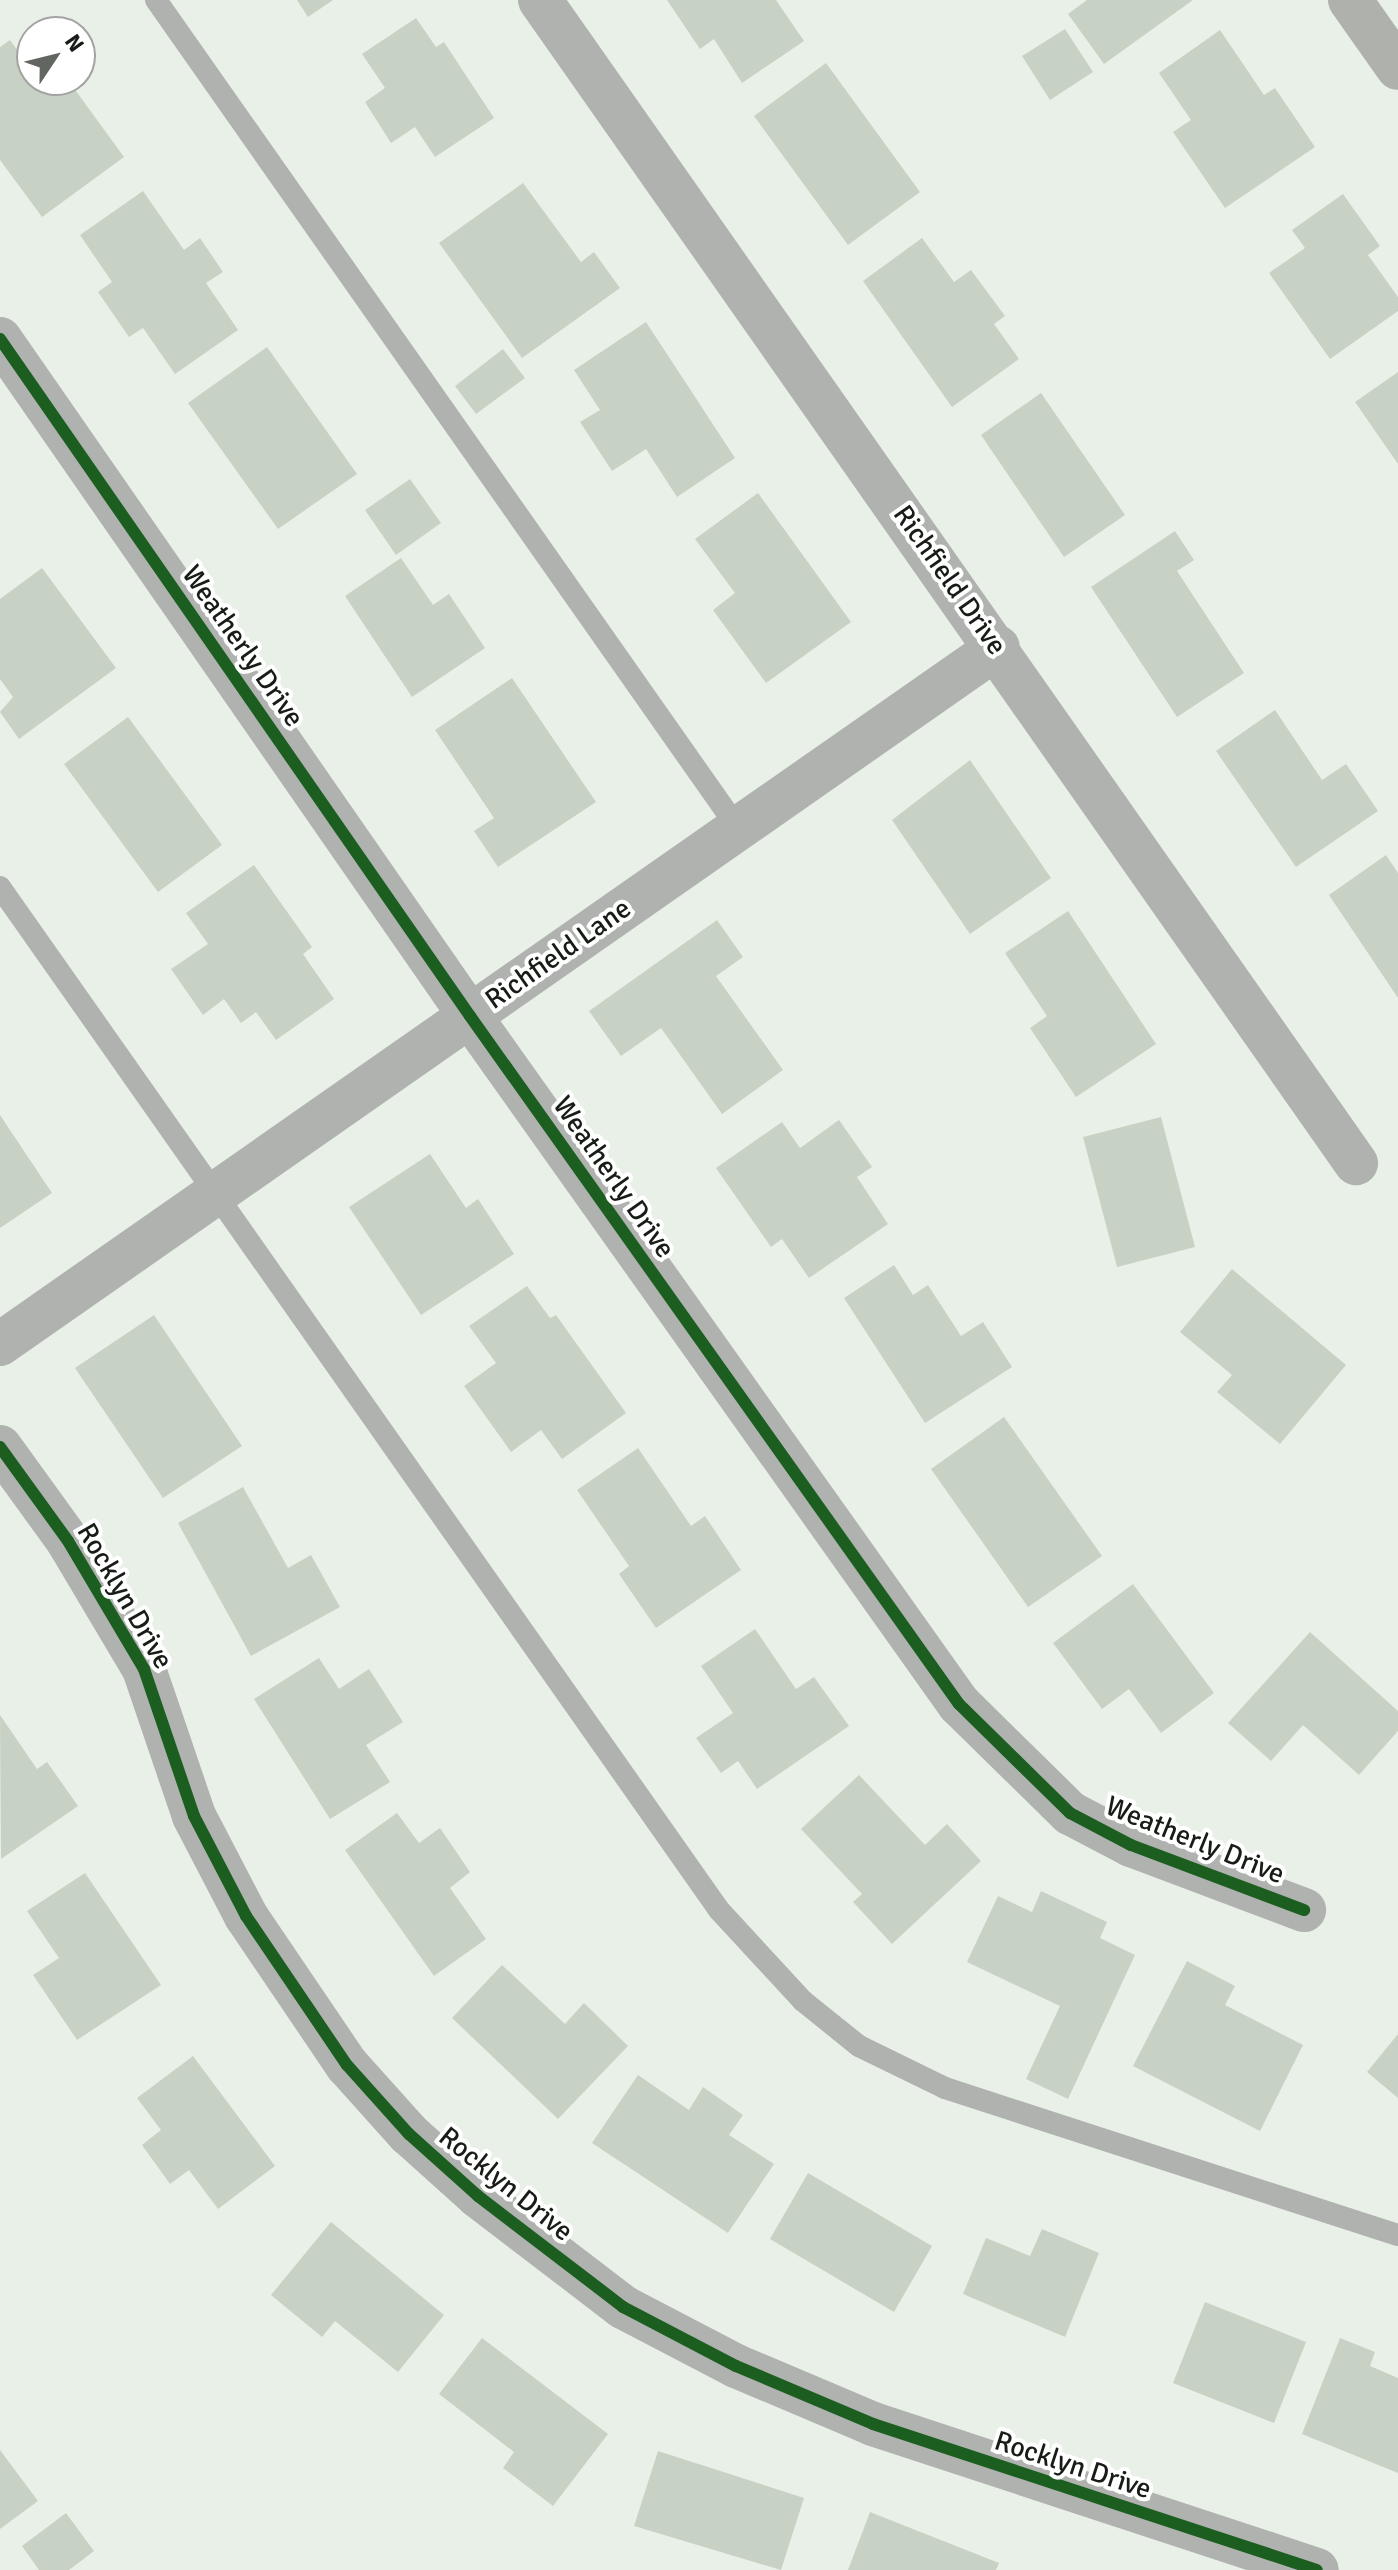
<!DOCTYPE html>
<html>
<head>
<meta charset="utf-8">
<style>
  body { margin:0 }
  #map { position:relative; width:1398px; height:2570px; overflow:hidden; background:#e9f0e8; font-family:Signika,sans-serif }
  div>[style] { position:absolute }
  .building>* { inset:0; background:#c7d2c5 }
  .lane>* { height:22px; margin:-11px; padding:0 11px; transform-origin:11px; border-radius:11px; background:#afb2af }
  .street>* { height:44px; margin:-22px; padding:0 22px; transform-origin:22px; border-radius:22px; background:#afb2af }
  .secondary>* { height:44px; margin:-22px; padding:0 22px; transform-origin:22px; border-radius:22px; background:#aeb1ac }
  .cycleway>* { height:12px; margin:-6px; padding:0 6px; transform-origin:6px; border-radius:6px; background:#1b5e20 }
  span { translate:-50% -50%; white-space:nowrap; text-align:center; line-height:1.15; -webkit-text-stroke:8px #fff; paint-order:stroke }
  .street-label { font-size:28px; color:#181c17 }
  .north { position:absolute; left:16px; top:16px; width:80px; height:80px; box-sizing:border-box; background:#fff; border:2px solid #a3a4a2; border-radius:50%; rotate:55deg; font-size:22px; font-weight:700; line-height:32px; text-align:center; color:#181c17 }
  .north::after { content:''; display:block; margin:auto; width:28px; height:36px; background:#616660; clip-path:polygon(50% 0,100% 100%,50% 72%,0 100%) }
</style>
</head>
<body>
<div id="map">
  <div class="building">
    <div style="clip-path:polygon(297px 0,333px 0,308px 17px)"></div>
    <div style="clip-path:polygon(667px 0,776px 0,804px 41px,742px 83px,714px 39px,700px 49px)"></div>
    <div style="clip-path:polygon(1087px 0,1193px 0,1104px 64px,1068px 14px)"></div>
    <div style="clip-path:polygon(416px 18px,436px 47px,444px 42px,494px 118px,435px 157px,415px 127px,391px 143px,365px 102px,385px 88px,362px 54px)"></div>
    <div style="clip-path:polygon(1065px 29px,1093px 72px,1050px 100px,1022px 56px)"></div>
    <div style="clip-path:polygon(1220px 30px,1264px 95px,1275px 88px,1315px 147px,1225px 208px,1173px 132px,1191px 120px,1159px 73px)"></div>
    <div style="clip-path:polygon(10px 40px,32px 71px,32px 80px,39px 80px,49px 93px,68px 80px,124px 157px,42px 217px,0 160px,0 47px)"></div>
    <div style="clip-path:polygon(826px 63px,920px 192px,848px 245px,754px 116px)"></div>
    <div style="clip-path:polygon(523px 183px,581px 262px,594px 252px,620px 288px,522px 358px,439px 243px)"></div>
    <div style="clip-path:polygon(143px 191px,184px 250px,200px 238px,223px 272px,206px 283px,238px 330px,175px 374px,143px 328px,129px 337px,98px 292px,112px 282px,80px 235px)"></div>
    <div style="clip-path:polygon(1343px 194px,1380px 246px,1368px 255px,1398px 297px,1398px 311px,1330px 359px,1269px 273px,1305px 248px,1292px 230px)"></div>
    <div style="clip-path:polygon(922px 238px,954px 282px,971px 270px,1005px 316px,994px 324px,1019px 359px,952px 407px,863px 281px)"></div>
    <div style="clip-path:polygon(646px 322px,735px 458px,677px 497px,646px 449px,612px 471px,580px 422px,600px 410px,574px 370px)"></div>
    <div style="clip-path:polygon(267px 347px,357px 474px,278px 529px,188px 403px)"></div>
    <div style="clip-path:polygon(503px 349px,525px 378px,476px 414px,455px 386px)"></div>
    <div style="clip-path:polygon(1398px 372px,1398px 464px,1355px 402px)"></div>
    <div style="clip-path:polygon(1041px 393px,1125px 515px,1064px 557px,981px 435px)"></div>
    <div style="clip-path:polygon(410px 479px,441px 523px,396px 555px,365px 510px)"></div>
    <div style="clip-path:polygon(758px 493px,851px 622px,766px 683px,713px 610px,735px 593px,695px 539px)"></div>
    <div style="clip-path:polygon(1175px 531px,1194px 560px,1177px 571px,1244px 673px,1177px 717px,1091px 587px)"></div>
    <div style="clip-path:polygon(401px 558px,433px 605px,449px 594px,485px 648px,412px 697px,345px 596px)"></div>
    <div style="clip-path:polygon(42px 568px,116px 668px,19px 739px,0 712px,13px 697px,0 679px,0 599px)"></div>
    <div style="clip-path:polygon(512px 678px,596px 802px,498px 867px,474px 831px,494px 818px,435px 730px)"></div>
    <div style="clip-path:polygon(1275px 710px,1322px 780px,1346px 764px,1378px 811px,1296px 867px,1216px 751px)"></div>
    <div style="clip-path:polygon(128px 717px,222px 845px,158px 892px,64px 764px)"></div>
    <div style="clip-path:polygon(970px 760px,1051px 878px,970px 934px,892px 820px)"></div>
    <div style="clip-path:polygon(1386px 855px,1398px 873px,1398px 998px,1329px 895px)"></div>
    <div style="clip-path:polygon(254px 865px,312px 947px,303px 954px,334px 999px,276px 1040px,256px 1012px,241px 1023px,224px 999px,203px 1015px,171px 969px,208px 944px,186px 913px)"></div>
    <div style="clip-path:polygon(1068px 911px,1156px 1044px,1076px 1097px,1030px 1028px,1047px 1016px,1005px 953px)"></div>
    <div style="clip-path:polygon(717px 920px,743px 957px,716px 976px,783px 1070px,722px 1114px,661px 1028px,621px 1056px,589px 1011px)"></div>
    <div style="clip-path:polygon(0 1115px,52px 1193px,0 1228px)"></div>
    <div style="clip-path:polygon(1161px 1117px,1195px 1247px,1117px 1267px,1083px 1137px)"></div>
    <div style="clip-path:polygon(839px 1120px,872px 1167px,857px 1177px,888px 1224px,809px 1278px,782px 1239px,771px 1247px,716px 1168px,782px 1122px,800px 1148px)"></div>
    <div style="clip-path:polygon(430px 1154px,466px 1208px,478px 1199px,514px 1254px,421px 1315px,349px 1207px)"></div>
    <div style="clip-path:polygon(894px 1265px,913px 1295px,928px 1285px,961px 1336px,983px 1322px,1012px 1367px,925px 1423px,844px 1298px)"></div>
    <div style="clip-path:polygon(1232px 1269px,1346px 1365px,1280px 1444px,1217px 1392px,1232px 1375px,1180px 1332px)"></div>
    <div style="clip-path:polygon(527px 1286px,550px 1318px,556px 1315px,626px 1413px,562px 1459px,541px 1430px,511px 1452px,464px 1386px,496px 1363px,469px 1326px)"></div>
    <div style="clip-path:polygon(154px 1315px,242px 1446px,163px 1498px,75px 1368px)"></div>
    <div style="clip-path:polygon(1004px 1417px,1102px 1556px,1028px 1607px,931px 1469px)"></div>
    <div style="clip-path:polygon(638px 1448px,691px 1526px,705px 1516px,741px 1570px,656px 1628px,619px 1574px,629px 1566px,577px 1490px)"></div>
    <div style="clip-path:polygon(243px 1487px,288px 1568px,311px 1555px,340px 1607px,251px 1656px,178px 1523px)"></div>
    <div style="clip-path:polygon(1133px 1584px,1214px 1693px,1161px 1733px,1129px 1689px,1102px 1709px,1053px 1643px)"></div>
    <div style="clip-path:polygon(755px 1629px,796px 1689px,814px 1677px,849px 1726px,757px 1789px,738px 1761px,721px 1773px,696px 1738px,733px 1713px,701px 1666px)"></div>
    <div style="clip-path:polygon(1310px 1632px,1398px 1711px,1398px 1731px,1359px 1775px,1303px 1725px,1271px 1761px,1228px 1723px)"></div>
    <div style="clip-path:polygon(319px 1658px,339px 1689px,369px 1669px,403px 1722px,366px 1745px,390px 1782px,330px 1819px,254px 1699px)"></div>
    <div style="clip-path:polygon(0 1715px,37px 1769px,47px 1762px,78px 1806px,1px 1859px)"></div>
    <div style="clip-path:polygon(859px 1775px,925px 1845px,947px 1824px,981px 1861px,892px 1944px,853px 1902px,862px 1894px,801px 1829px)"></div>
    <div style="clip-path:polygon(397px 1813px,419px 1843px,440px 1828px,470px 1872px,450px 1888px,486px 1939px,434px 1976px,345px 1850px)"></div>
    <div style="clip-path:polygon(85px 1873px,161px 1985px,77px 2040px,33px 1975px,59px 1958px,27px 1911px)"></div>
    <div style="clip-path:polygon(1041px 1891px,1107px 1922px,1100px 1938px,1135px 1955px,1068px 2099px,1026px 2079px,1060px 2006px,967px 1962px,998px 1896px,1032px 1912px)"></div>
    <div style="clip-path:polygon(1187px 1961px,1235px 1986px,1225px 2005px,1303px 2045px,1260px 2131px,1133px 2066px)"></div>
    <div style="clip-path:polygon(502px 1965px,565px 2024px,584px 2003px,628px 2046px,558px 2119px,452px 2018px)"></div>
    <div style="clip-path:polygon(1398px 2034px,1398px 2098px,1367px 2072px)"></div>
    <div style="clip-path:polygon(193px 2056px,275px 2166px,218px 2209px,189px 2170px,170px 2184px,142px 2145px,161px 2130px,137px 2098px)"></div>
    <div style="clip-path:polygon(638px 2075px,689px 2110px,703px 2087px,743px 2115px,729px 2135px,774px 2164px,728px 2233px,592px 2143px)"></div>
    <div style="clip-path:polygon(808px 2173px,932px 2246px,894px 2312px,770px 2239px)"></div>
    <div style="clip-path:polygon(331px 2222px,444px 2315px,398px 2372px,335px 2321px,322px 2337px,271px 2295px)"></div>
    <div style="clip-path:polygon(1042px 2229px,1099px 2253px,1065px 2337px,963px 2294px,986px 2238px,1030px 2256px)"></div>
    <div style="clip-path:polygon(1205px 2302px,1306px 2342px,1274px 2423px,1173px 2383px)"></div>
    <div style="clip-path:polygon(482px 2338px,608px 2434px,553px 2506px,503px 2468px,514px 2452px,439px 2394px)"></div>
    <div style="clip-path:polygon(1340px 2338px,1375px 2352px,1370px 2366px,1398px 2378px,1398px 2473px,1302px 2434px)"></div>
    <div style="clip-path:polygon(0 2450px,38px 2501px,0 2529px)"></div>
    <div style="clip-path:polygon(658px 2451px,804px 2498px,781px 2570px,634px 2526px)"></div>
    <div style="clip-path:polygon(870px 2512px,999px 2563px,996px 2570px,848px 2570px)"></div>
    <div style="clip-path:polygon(66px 2513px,94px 2551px,69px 2570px,39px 2570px,22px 2546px)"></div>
  </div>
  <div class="lane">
    <div style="left:156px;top:0;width:1011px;rotate:54.91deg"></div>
    <div style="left:0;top:887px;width:1250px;rotate:54.9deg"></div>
    <div style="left:719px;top:1910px;width:124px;rotate:47.3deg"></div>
    <div style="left:803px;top:2001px;width:72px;rotate:38.8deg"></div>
    <div style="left:859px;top:2046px;width:96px;rotate:26deg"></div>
    <div style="left:945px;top:2088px;width:476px;rotate:18deg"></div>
  </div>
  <div class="street">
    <div style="left:540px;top:0;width:1421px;rotate:54.95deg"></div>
    <div style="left:0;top:339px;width:824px;rotate:55.23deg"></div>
    <div style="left:470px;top:1016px;width:844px;rotate:54.6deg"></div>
    <div style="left:959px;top:1704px;width:156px;rotate:44.5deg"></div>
    <div style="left:1070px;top:1813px;width:69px;rotate:27.7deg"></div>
    <div style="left:1131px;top:1845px;width:185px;rotate:20.6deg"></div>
    <div style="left:0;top:1344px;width:1217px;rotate:-34.93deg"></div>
    <div style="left:0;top:1447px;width:116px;rotate:54.1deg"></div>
    <div style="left:68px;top:1541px;width:149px;rotate:59.3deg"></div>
    <div style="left:144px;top:1669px;width:155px;rotate:71.2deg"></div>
    <div style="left:194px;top:1816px;width:113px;rotate:62.5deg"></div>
    <div style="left:246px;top:1916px;width:180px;rotate:55.9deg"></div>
    <div style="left:347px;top:2065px;width:93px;rotate:48.1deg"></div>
    <div style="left:409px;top:2134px;width:93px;rotate:41.9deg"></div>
    <div style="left:478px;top:2196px;width:183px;rotate:37.4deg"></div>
    <div style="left:623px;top:2307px;width:127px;rotate:27.6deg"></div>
    <div style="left:736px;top:2366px;width:149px;rotate:22.9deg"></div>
    <div style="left:873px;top:2424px;width:467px;rotate:18.2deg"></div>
  </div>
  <div class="secondary">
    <div style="left:1350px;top:0;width:83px;rotate:54.8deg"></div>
  </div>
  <div class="cycleway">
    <div style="left:0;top:339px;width:824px;rotate:55.23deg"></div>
    <div style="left:470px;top:1016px;width:844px;rotate:54.6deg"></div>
    <div style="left:959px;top:1704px;width:156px;rotate:44.5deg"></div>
    <div style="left:1070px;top:1813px;width:69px;rotate:27.7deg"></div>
    <div style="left:1131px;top:1845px;width:185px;rotate:20.6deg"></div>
    <div style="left:0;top:1447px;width:116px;rotate:54.1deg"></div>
    <div style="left:68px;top:1541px;width:149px;rotate:59.3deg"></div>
    <div style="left:144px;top:1669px;width:155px;rotate:71.2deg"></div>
    <div style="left:194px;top:1816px;width:113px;rotate:62.5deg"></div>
    <div style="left:246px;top:1916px;width:180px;rotate:55.9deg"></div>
    <div style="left:347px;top:2065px;width:93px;rotate:48.1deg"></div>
    <div style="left:409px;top:2134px;width:93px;rotate:41.9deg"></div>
    <div style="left:478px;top:2196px;width:183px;rotate:37.4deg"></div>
    <div style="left:623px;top:2307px;width:127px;rotate:27.6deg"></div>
    <div style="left:736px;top:2366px;width:149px;rotate:22.9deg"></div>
    <div style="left:873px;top:2424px;width:467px;rotate:18.2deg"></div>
  </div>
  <div class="street-label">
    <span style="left:950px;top:580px;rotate:55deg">Richfield Drive</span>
    <span style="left:243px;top:646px;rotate:55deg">Weatherly Drive</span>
    <span style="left:558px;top:954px;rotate:-35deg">Richfield Lane</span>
    <span style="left:614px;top:1177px;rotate:55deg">Weatherly Drive</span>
    <span style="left:125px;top:1596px;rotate:60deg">Rocklyn Drive</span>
    <span style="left:1195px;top:1840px;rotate:22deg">Weatherly Drive</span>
    <span style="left:506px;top:2184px;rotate:39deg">Rocklyn Drive</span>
    <span style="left:1073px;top:2465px;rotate:18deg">Rocklyn Drive</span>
  </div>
  <div class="north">N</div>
</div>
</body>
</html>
